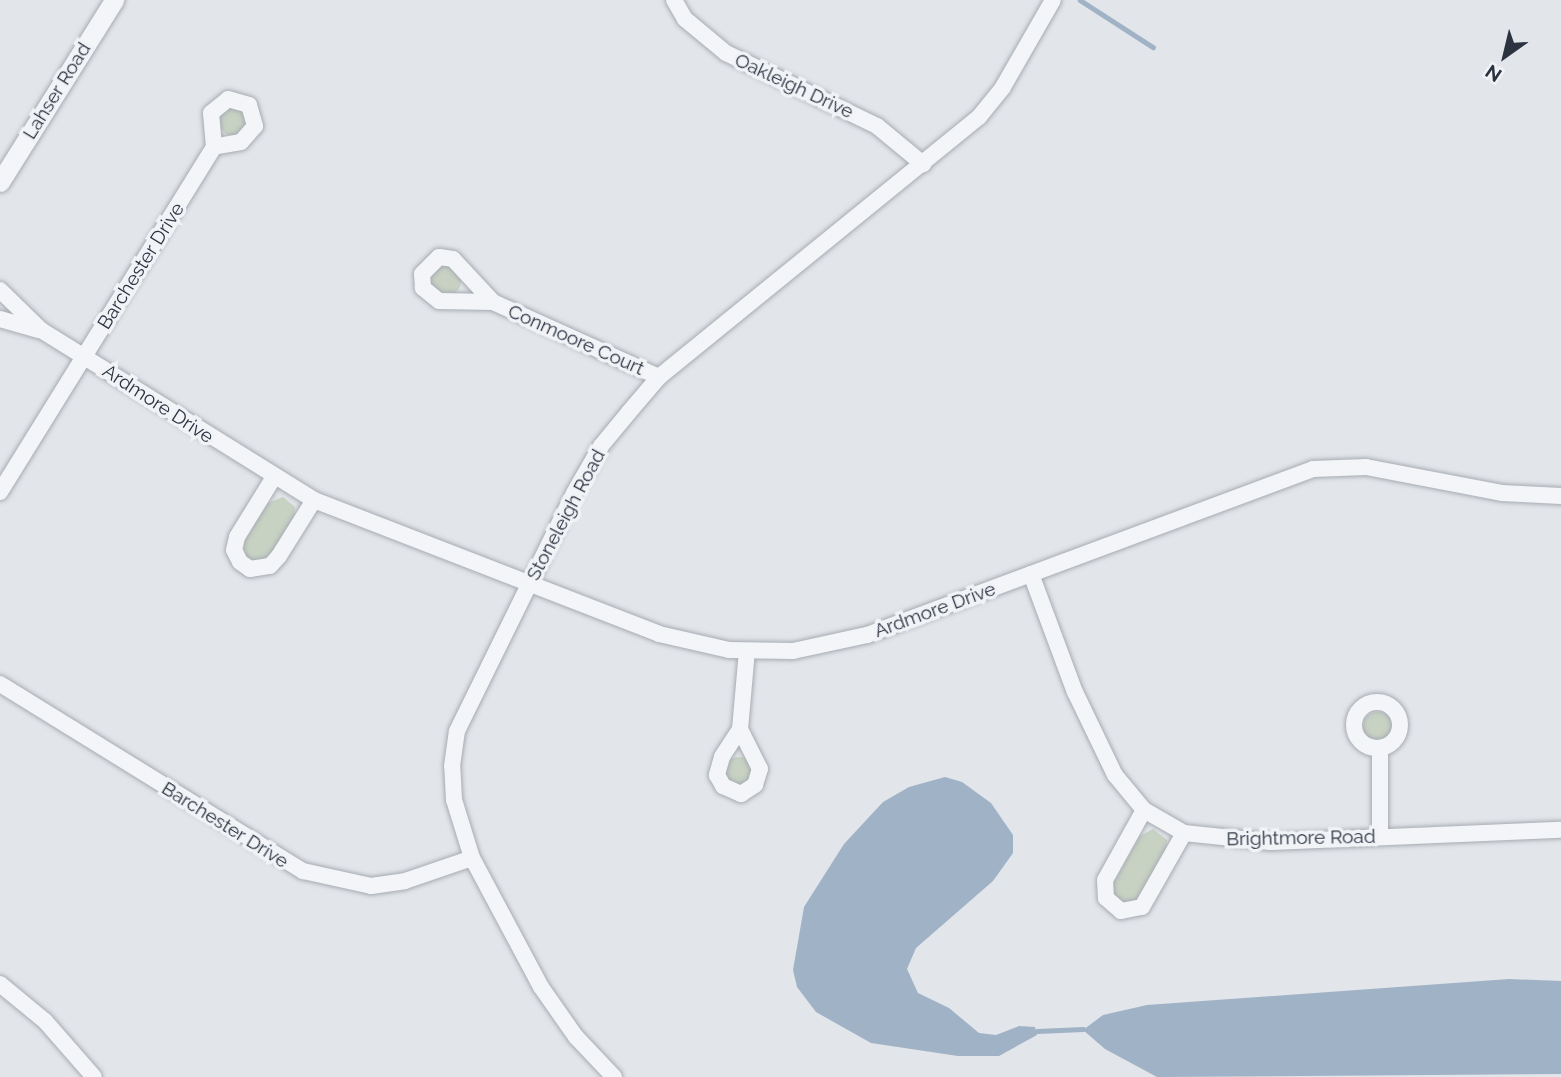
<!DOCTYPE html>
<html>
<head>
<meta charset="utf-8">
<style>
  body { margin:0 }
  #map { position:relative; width:1561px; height:1077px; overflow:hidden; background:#e2e5e9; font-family:Raleway,sans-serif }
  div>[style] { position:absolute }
  .green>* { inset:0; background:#c7d2c3 }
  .round { border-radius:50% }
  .water>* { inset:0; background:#a0b2c6 }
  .stream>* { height:4.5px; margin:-2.25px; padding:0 2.25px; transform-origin:2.25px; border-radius:2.25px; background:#a0b2c6 }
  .roads { filter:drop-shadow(0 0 2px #a7acb3) drop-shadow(0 0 2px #a7acb3) }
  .minor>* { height:16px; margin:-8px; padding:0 8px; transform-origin:8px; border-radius:8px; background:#f4f5f8 }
  .minor>.ring { margin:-8px; padding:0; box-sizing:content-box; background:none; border:16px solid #f4f5f8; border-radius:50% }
  .tertiary>* { height:19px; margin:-9.5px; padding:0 9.5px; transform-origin:9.5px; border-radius:9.5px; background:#f4f5f8 }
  span { translate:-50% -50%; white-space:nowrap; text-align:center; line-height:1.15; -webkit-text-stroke:7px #f1f3f7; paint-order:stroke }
  .street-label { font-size:19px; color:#2b3340 }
  .north { position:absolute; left:1470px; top:21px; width:70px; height:70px; -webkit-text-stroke:5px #f1f3f7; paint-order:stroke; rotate:214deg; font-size:19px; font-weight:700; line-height:28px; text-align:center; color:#2b3340 }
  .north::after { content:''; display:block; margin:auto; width:24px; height:32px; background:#2b3340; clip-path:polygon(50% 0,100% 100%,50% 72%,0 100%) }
</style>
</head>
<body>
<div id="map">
  <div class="green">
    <div class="round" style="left:219px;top:106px;width:30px;height:30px"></div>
    <div class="round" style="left:431px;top:266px;width:30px;height:30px"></div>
    <div style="clip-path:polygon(283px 497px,295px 507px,294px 520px,267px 560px,252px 562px,244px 554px,244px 542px,268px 503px)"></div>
    <div class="round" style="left:1363px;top:712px;width:30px;height:30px"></div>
    <div class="round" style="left:725px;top:757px;width:28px;height:28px"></div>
    <div style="clip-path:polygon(1153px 829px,1167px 840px,1166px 851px,1136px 903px,1126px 906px,1113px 897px,1113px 884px,1140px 836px)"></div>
  </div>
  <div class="water">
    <div style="clip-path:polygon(945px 777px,962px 782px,991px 803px,1013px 835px,1013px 853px,993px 881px,916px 948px,907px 969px,918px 993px,949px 1008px,979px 1033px,996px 1035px,1019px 1026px,1035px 1027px,1037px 1035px,999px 1056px,958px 1056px,871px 1043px,816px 1012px,797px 987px,793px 970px,804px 907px,844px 844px,883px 802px,909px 787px)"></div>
    <div style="clip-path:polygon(1509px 979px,1561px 981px,1561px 1074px,1157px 1077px,1105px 1049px,1083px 1030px,1103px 1015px,1147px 1005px)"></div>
  </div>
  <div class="stream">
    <div style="left:1080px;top:0;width:87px;rotate:32.8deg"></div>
    <div style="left:1037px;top:1031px;width:46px;rotate:-2.5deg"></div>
  </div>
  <div class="roads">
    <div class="minor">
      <div style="left:674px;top:0;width:22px;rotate:60deg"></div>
      <div style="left:685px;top:19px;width:53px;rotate:39.7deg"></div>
      <div style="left:726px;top:53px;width:168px;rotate:25.8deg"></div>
      <div style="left:877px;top:126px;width:60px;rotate:39.6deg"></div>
      <div style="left:228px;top:99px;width:22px;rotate:16deg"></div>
      <div style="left:249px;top:105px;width:22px;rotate:74deg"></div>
      <div style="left:255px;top:126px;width:21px;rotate:131deg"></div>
      <div style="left:241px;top:142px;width:27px;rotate:170deg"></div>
      <div style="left:214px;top:147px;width:34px;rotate:-95deg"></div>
      <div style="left:211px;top:113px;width:22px;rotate:-39deg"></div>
      <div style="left:0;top:290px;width:57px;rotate:44.3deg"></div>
      <div style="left:41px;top:330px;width:322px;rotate:31.9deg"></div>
      <div style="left:314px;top:500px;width:370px;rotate:21.2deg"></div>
      <div style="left:659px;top:634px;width:72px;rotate:12.9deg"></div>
      <div style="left:729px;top:650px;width:64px;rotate:0.9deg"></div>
      <div style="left:793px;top:651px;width:76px;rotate:-12.2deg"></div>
      <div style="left:867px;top:635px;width:476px;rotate:-20.4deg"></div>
      <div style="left:1313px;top:469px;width:53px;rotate:-2.2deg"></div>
      <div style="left:1366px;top:467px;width:138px;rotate:10.8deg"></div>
      <div style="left:1502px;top:493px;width:59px;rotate:2.9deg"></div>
      <div style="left:493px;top:302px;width:54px;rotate:-178.9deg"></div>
      <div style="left:439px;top:301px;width:21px;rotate:-141deg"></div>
      <div style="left:423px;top:288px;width:14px;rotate:-94deg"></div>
      <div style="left:422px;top:274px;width:24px;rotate:-45deg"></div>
      <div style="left:439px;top:257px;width:14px;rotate:8deg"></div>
      <div style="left:453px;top:259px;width:59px;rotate:47.1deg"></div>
      <div style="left:493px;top:302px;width:182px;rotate:24.3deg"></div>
      <div style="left:0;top:319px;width:40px;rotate:16deg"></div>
      <div style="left:274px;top:477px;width:70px;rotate:121.7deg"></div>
      <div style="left:237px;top:537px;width:13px;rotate:103deg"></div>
      <div style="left:234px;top:550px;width:13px;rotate:63deg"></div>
      <div style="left:240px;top:562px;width:12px;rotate:35deg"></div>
      <div style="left:250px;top:569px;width:20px;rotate:-9deg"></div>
      <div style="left:270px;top:566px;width:13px;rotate:-48deg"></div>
      <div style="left:279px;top:556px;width:66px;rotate:-58deg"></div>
      <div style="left:0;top:492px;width:406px;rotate:-58.2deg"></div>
      <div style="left:1031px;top:574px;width:126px;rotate:69.6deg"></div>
      <div style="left:1075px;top:692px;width:92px;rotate:64.3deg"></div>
      <div style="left:1115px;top:775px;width:45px;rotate:50.4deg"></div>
      <div style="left:1144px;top:810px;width:46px;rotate:29.9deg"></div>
      <div style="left:1184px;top:833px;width:87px;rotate:5.9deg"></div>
      <div style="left:1271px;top:842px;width:290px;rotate:-2.4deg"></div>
      <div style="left:0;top:684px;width:356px;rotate:31.7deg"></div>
      <div style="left:303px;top:871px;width:70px;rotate:12.4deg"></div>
      <div style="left:371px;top:886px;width:34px;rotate:-8deg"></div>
      <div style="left:405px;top:881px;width:71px;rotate:-18.9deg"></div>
      <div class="ring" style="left:1354px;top:702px;width:30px;height:30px"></div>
      <div style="left:740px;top:729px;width:33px;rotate:123deg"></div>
      <div style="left:722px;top:757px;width:19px;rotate:106deg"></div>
      <div style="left:717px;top:775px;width:13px;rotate:61deg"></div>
      <div style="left:723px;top:786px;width:20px;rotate:24deg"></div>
      <div style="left:741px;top:794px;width:17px;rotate:-33deg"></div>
      <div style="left:755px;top:785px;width:17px;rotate:-73deg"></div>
      <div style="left:760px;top:769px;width:45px;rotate:-116.6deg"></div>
      <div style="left:740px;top:729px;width:78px;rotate:-84.9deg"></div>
      <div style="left:1380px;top:748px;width:89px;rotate:90deg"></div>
      <div style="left:1144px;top:810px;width:80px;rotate:119.1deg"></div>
      <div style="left:1105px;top:880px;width:18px;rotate:87deg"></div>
      <div style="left:1106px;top:898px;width:20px;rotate:41deg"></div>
      <div style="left:1121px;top:911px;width:21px;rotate:-11deg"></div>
      <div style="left:1142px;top:907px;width:85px;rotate:-60.4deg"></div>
      <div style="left:0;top:984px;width:58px;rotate:39.4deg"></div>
      <div style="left:45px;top:1021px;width:74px;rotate:48.8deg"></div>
      <div style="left:614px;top:1077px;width:55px;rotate:-133.5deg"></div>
      <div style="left:576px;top:1037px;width:61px;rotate:-125deg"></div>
      <div style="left:541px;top:987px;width:146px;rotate:-118.1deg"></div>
      <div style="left:472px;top:858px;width:61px;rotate:-107.2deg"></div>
      <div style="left:454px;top:800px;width:34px;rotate:-93deg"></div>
      <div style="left:452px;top:766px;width:35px;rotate:-82deg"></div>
      <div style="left:457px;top:731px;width:265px;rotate:-63.8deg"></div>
      <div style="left:574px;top:493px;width:54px;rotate:-60.1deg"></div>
      <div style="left:601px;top:446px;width:44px;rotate:-50.5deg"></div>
      <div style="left:629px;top:412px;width:46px;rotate:-49.4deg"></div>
      <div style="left:659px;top:377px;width:412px;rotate:-39.1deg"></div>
      <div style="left:979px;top:117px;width:38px;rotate:-51deg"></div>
      <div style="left:1003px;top:87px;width:100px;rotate:-60.1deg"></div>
    </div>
    <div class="tertiary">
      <div style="left:0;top:182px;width:215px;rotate:-57.9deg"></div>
    </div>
  </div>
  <div class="street-label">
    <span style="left:794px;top:86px;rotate:25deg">Oakleigh Drive</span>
    <span style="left:57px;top:91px;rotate:-58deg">Lahser Road</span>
    <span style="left:141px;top:266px;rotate:-58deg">Barchester Drive</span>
    <span style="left:576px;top:340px;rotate:24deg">Conmoore Court</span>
    <span style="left:158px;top:404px;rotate:33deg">Ardmore Drive</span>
    <span style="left:566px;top:515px;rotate:-62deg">Stoneleigh Road</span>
    <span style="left:935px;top:610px;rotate:-20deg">Ardmore Drive</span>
    <span style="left:225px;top:825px;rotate:32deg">Barchester Drive</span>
    <span style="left:1301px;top:838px;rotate:-1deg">Brightmore Road</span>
  </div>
  <div class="north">N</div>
</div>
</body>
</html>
